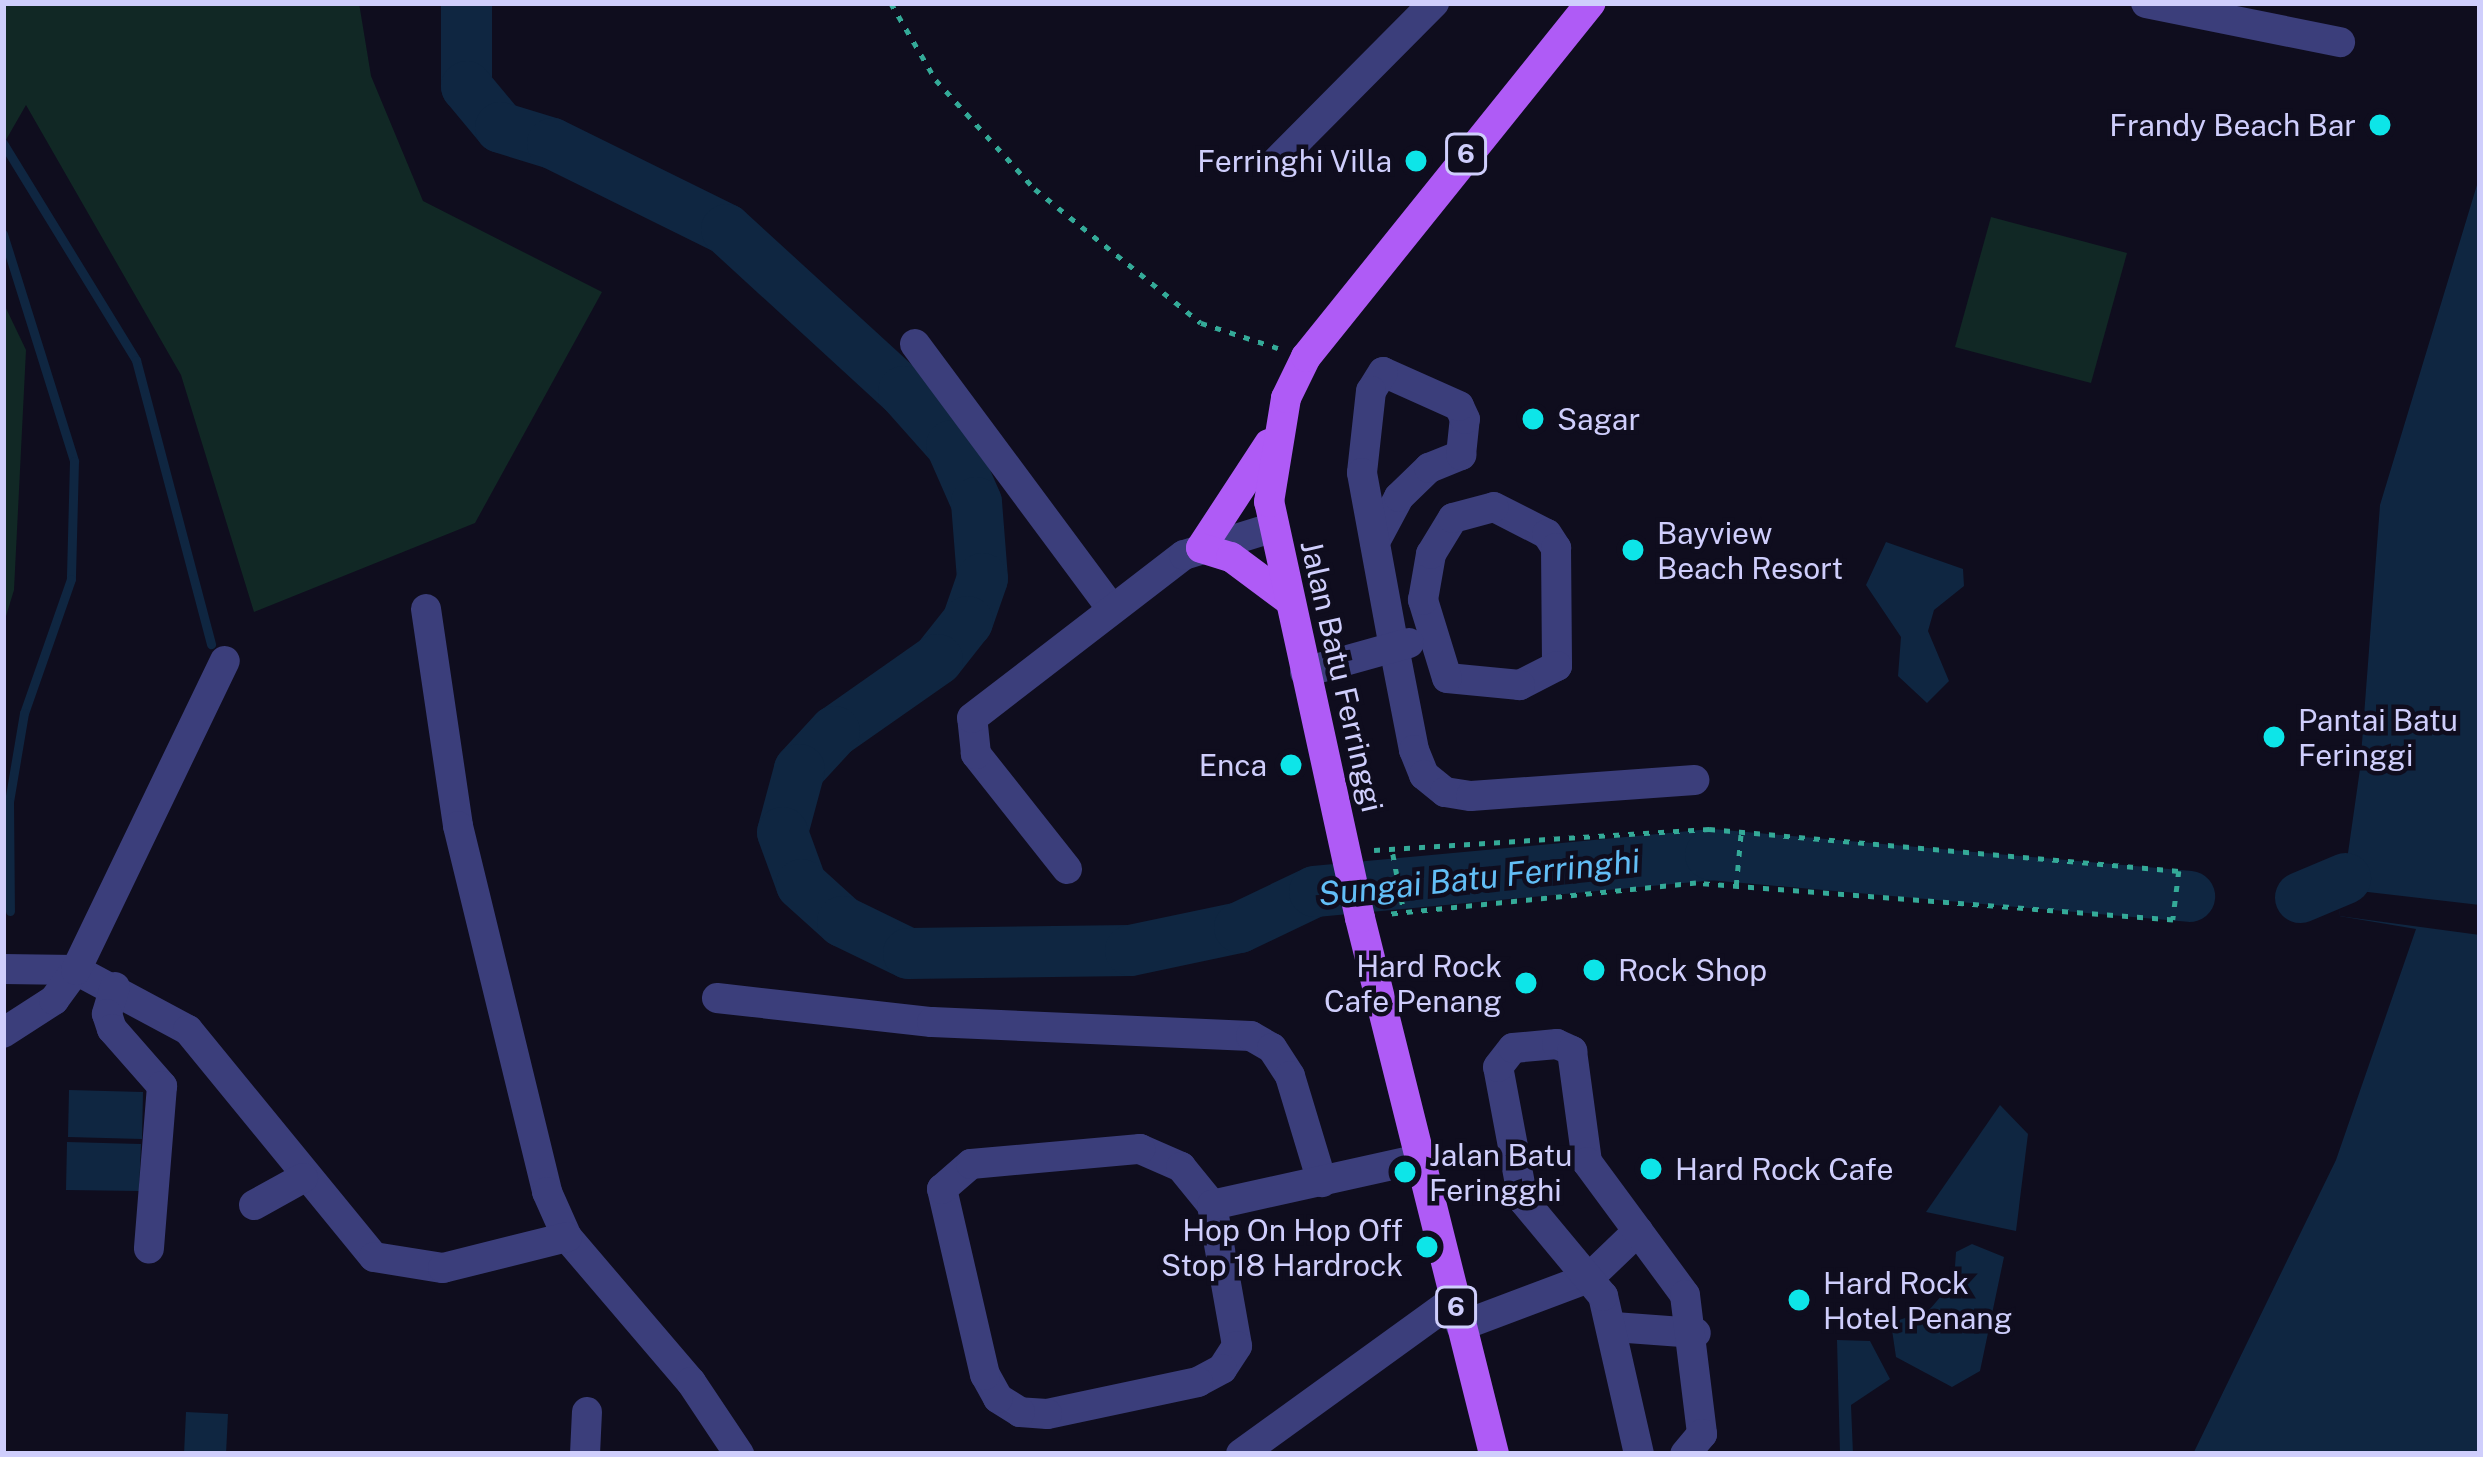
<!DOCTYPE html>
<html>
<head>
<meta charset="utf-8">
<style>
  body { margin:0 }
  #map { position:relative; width:2483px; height:1457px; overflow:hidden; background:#0f0d1e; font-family:"Public Sans",sans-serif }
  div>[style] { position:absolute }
  .green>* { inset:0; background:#112825 }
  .water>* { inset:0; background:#0f2641 }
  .pier>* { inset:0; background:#0f0d1e }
  .stream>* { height:9px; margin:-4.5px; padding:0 4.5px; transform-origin:4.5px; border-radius:4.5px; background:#0f2641 }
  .river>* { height:51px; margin:-25.5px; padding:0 25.5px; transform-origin:25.5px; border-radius:25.5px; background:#0f2641 }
  .path>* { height:4.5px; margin-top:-2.25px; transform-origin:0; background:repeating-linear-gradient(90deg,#34aa98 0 6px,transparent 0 15px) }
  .minor>* { height:30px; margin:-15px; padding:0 15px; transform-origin:15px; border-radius:15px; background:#3b3e7b }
  .major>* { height:30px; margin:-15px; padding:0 15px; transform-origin:15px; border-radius:15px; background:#af5bf6 }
  .dots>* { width:33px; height:33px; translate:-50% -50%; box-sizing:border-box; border:6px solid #0f0d1e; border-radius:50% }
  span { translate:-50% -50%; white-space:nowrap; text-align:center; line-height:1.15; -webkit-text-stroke:9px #0f0d1e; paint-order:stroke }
  .shield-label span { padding:3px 9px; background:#0f0d1e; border:3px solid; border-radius:9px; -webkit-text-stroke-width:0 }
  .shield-label { font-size:27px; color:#cfcefc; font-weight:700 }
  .poi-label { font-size:30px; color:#cfcefc }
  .right { translate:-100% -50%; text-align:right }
  .left { translate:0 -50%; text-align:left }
  .street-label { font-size:30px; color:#cfcefc }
  .water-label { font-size:33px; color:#62bef6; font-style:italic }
  .frame { position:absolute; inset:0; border:6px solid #cfcefc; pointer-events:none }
</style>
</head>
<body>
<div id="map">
  <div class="green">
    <div style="clip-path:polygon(3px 3px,359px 3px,371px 76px,423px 201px,602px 292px,475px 523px,254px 612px,181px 375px,26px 105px,3px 145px)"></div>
    <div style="clip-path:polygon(1991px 217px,2127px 253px,2091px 383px,1955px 347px)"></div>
    <div style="clip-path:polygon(3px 302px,26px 350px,14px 590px,3px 626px)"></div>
  </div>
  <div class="water">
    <div style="clip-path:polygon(2480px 175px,2480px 1454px,2193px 1454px,2336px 1160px,2416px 929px,2339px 916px,2360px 769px,2380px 505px)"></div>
    <div style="clip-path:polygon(1886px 542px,1963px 569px,1964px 586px,1934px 610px,1928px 631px,1949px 681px,1927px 703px,1898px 676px,1901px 637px,1866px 585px)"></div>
    <div style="clip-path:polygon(69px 1090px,143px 1092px,142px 1139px,68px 1137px)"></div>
    <div style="clip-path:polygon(2000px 1105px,2028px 1134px,2016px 1231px,1926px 1212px)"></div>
    <div style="clip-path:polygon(67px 1142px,141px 1144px,139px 1191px,66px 1190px)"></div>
    <div style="clip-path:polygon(1972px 1244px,2004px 1257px,1980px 1371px,1952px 1387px,1896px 1357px,1891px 1323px,1930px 1309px,1954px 1281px,1956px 1252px)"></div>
    <div style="clip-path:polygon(1837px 1340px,1870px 1341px,1890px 1379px,1851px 1405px,1853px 1454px,1840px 1454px)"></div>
    <div style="clip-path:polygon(186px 1412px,228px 1414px,226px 1454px,184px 1454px)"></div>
  </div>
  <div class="pier">
    <div style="clip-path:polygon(2342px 889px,2480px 905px,2480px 935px,2339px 916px)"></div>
  </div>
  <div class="stream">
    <div style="left:3px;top:143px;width:255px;rotate:58.5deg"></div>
    <div style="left:136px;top:360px;width:294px;rotate:75.2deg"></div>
    <div style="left:3px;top:234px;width:238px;rotate:72.6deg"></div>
    <div style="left:74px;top:461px;width:118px;rotate:91.5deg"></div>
    <div style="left:71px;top:579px;width:142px;rotate:109.3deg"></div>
    <div style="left:24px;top:713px;width:90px;rotate:99.6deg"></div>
    <div style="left:9px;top:802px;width:109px;rotate:89.5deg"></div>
  </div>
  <div class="river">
    <div style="left:466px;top:3px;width:83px;rotate:90deg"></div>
    <div style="left:466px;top:86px;width:53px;rotate:50.3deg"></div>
    <div style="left:500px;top:127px;width:54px;rotate:17.1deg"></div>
    <div style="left:552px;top:143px;width:194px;rotate:26.3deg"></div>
    <div style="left:726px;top:229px;width:240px;rotate:42.5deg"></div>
    <div style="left:903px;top:391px;width:72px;rotate:48.4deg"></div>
    <div style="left:951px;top:445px;width:62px;rotate:66.3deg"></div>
    <div style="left:976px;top:502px;width:76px;rotate:85.5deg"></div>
    <div style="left:982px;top:578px;width:46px;rotate:109.2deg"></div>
    <div style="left:967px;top:621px;width:48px;rotate:128.3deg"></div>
    <div style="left:937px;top:659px;width:126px;rotate:145deg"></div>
    <div style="left:834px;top:731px;width:52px;rotate:132.6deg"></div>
    <div style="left:799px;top:769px;width:65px;rotate:105.1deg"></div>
    <div style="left:782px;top:832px;width:55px;rotate:69.9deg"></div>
    <div style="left:801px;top:884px;width:55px;rotate:42.1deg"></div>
    <div style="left:842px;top:921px;width:73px;rotate:25.9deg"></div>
    <div style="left:908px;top:953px;width:222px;rotate:-0.8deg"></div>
    <div style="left:1130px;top:950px;width:111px;rotate:-11.9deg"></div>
    <div style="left:1239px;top:927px;width:83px;rotate:-25.6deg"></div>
    <div style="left:1314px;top:891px;width:398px;rotate:-5.3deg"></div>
    <div style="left:1710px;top:854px;width:481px;rotate:5deg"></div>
    <div style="left:2300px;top:897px;width:49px;rotate:-22.9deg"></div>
  </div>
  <div class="path">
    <div style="left:891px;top:3px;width:89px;rotate:59.7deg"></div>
    <div style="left:936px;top:80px;width:147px;rotate:47.8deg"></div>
    <div style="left:1035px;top:189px;width:213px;rotate:38.9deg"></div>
    <div style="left:1201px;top:323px;width:81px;rotate:18deg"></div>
    <div style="left:1374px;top:850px;width:336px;rotate:-3.6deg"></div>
    <div style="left:1709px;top:829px;width:472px;rotate:5.1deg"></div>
    <div style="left:2179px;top:871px;width:49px;rotate:97deg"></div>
    <div style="left:2173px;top:920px;width:478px;rotate:-175.6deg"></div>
    <div style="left:1696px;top:883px;width:309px;rotate:174.2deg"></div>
    <div style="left:1393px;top:854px;width:59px;rotate:79.3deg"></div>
    <div style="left:1736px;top:886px;width:54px;rotate:-84.7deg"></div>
  </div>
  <div class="minor">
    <div style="left:2146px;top:3px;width:198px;rotate:11.4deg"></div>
    <div style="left:1277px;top:161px;width:223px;rotate:-45.2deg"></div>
    <div style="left:915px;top:344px;width:329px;rotate:53.4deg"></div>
    <div style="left:1494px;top:507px;width:59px;rotate:27deg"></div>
    <div style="left:1547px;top:534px;width:17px;rotate:57deg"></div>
    <div style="left:1556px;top:548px;width:118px;rotate:89.5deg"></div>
    <div style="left:1557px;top:666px;width:42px;rotate:152.8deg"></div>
    <div style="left:1520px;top:685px;width:73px;rotate:-174.5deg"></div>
    <div style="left:1447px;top:678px;width:82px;rotate:-107.1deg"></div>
    <div style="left:1423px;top:600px;width:47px;rotate:-80.1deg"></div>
    <div style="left:1431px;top:554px;width:42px;rotate:-58.6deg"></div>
    <div style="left:1453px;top:518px;width:42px;rotate:-15deg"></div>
    <div style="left:1375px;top:542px;width:51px;rotate:-61.9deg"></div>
    <div style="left:1399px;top:497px;width:42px;rotate:-44deg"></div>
    <div style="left:1429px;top:468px;width:35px;rotate:-22deg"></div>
    <div style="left:1461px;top:455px;width:36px;rotate:-84deg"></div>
    <div style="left:1465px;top:419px;width:14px;rotate:-115deg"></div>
    <div style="left:1459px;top:406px;width:83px;rotate:-155.9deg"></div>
    <div style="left:1383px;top:372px;width:22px;rotate:122deg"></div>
    <div style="left:1371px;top:391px;width:82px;rotate:96.3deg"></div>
    <div style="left:1362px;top:473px;width:177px;rotate:79.6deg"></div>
    <div style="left:1394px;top:647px;width:105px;rotate:79deg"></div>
    <div style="left:1414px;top:750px;width:27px;rotate:68deg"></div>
    <div style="left:1424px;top:775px;width:27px;rotate:39deg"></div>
    <div style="left:1445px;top:792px;width:26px;rotate:9deg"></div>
    <div style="left:1471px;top:796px;width:224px;rotate:-4.1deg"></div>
    <div style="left:426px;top:609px;width:219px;rotate:81.6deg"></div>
    <div style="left:458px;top:826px;width:377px;rotate:76.3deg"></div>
    <div style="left:547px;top:1192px;width:49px;rotate:66deg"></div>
    <div style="left:567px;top:1237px;width:191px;rotate:49.5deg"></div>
    <div style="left:691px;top:1382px;width:87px;rotate:56.3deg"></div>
    <div style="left:1305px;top:672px;width:108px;rotate:-15.6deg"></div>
    <div style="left:1067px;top:869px;width:147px;rotate:-128.4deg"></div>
    <div style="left:976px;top:754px;width:36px;rotate:-96deg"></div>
    <div style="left:972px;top:718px;width:267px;rotate:-37.6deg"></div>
    <div style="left:1184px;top:555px;width:92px;rotate:-17.1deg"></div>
    <div style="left:3px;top:969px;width:73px;rotate:0.8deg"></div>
    <div style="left:76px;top:970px;width:127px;rotate:28.2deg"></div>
    <div style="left:188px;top:1030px;width:293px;rotate:50.7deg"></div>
    <div style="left:374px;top:1257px;width:70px;rotate:9.1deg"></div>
    <div style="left:443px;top:1268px;width:128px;rotate:-14deg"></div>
    <div style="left:115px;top:987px;width:28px;rotate:107deg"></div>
    <div style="left:107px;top:1014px;width:16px;rotate:72deg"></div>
    <div style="left:112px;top:1029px;width:76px;rotate:48.7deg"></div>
    <div style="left:162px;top:1086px;width:163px;rotate:94.6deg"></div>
    <div style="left:717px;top:998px;width:216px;rotate:6.4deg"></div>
    <div style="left:932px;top:1022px;width:319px;rotate:2.5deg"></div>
    <div style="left:1251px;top:1036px;width:24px;rotate:30deg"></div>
    <div style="left:1272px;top:1048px;width:33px;rotate:57deg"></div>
    <div style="left:1290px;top:1076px;width:111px;rotate:73.2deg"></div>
    <div style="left:3px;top:1033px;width:61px;rotate:-32.9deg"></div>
    <div style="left:54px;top:1000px;width:37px;rotate:-54deg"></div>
    <div style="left:76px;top:970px;width:343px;rotate:-64.3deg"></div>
    <div style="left:1140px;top:1149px;width:45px;rotate:23.7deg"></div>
    <div style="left:1181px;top:1167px;width:49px;rotate:50.8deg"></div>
    <div style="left:1212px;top:1205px;width:143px;rotate:79.9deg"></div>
    <div style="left:1237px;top:1346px;width:27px;rotate:123deg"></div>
    <div style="left:1222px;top:1369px;width:27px;rotate:152deg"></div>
    <div style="left:1198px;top:1382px;width:154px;rotate:168deg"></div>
    <div style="left:1047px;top:1414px;width:27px;rotate:-176deg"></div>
    <div style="left:1020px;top:1412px;width:26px;rotate:-148deg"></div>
    <div style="left:998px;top:1398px;width:26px;rotate:-119deg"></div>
    <div style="left:985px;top:1375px;width:191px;rotate:-103deg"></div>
    <div style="left:942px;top:1189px;width:38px;rotate:-41deg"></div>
    <div style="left:971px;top:1164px;width:170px;rotate:-5.1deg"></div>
    <div style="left:254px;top:1205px;width:56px;rotate:-28.9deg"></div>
    <div style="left:1212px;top:1205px;width:213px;rotate:-12.5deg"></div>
    <div style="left:1461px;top:1326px;width:137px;rotate:-20.6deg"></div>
    <div style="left:1589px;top:1278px;width:68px;rotate:-43.8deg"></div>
    <div style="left:1614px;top:1327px;width:82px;rotate:4.2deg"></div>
    <div style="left:585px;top:1454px;width:42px;rotate:-87.3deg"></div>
    <div style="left:1241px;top:1454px;width:263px;rotate:-35.9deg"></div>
    <div style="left:1639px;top:1454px;width:162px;rotate:-102.8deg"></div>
    <div style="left:1603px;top:1296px;width:125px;rotate:-129.8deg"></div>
    <div style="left:1523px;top:1200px;width:135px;rotate:-100.6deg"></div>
    <div style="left:1498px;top:1067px;width:24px;rotate:-52deg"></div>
    <div style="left:1513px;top:1048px;width:44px;rotate:-5.2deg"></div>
    <div style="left:1557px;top:1044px;width:17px;rotate:25deg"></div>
    <div style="left:1572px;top:1051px;width:112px;rotate:82.3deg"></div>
    <div style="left:1587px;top:1162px;width:165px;rotate:53.6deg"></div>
    <div style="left:1685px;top:1295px;width:140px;rotate:83deg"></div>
    <div style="left:1702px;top:1434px;width:26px;rotate:130deg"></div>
  </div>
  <div class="major">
    <div style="left:1269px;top:444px;width:124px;rotate:123.2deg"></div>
    <div style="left:1201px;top:548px;width:31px;rotate:17deg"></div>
    <div style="left:1231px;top:557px;width:72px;rotate:36.6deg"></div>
    <div style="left:1494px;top:1454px;width:552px;rotate:-104.04deg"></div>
    <div style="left:1360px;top:918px;width:426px;rotate:-102.3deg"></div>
    <div style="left:1269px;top:502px;width:105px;rotate:-80.7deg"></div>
    <div style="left:1286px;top:398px;width:46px;rotate:-64deg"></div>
    <div style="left:1306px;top:357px;width:454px;rotate:-51.2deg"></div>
  </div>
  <div class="dots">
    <div style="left:2380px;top:125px;background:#0de5e8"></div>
    <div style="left:1416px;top:161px;background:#0de5e8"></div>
    <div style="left:1533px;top:419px;background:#0de5e8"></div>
    <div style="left:1633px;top:550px;background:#0de5e8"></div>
    <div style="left:2274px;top:737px;background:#0de5e8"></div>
    <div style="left:1291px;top:765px;background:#0de5e8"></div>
    <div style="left:1594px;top:970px;background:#0de5e8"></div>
    <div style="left:1526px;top:983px;background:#0de5e8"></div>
    <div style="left:1651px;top:1169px;background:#0de5e8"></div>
    <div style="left:1405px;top:1172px;background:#0de5e8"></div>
    <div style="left:1427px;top:1247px;background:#0de5e8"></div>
    <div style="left:1799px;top:1300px;background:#0de5e8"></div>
  </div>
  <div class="shield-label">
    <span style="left:1466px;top:154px">6</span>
    <span style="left:1456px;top:1307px">6</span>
  </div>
  <div class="poi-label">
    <span class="right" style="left:2356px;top:125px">Frandy Beach Bar</span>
    <span class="right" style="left:1392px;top:161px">Ferringhi Villa</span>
    <span class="left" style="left:1557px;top:419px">Sagar</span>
    <span class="left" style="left:1657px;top:550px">Bayview<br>Beach Resort</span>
    <span class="left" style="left:2298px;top:737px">Pantai Batu<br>Feringgi</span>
    <span class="right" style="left:1267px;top:765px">Enca</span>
    <span class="right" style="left:1502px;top:983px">Hard Rock<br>Cafe Penang</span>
    <span class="left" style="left:1618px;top:970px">Rock Shop</span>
    <span class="left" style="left:1429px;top:1172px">Jalan Batu<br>Feringghi</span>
    <span class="left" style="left:1675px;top:1169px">Hard Rock Cafe</span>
    <span class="right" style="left:1403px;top:1247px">Hop On Hop Off<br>Stop 18 Hardrock</span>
    <span class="left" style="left:1823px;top:1300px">Hard Rock<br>Hotel Penang</span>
  </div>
  <div class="street-label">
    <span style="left:1342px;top:676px;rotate:77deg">Jalan Batu Ferringgi</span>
  </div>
  <div class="water-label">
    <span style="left:1479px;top:878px;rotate:-6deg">Sungai Batu Ferringhi</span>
  </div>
  <div class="frame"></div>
</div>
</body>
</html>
